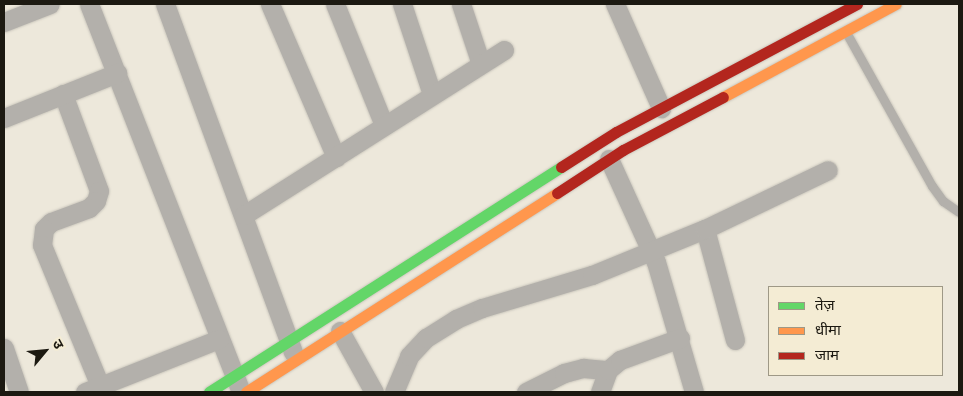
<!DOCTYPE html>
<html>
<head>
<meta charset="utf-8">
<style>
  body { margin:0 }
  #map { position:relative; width:963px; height:396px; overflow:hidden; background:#ede8db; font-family:Arial,"Noto Sans Devanagari",sans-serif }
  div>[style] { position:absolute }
  .roads { filter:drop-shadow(0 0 1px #cac6bc) drop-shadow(0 0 1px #cac6bc) }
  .lane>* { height:9px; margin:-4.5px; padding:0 4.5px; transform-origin:4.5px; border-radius:4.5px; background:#b3b0ab }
  .street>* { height:19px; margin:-9.5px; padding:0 9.5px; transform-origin:9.5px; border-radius:9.5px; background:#b3b0ab }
  .fast>* { height:11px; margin:-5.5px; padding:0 5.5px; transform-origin:5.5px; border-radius:5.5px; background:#63d668 }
  .slow>* { height:11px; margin:-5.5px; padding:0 5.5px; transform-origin:5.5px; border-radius:5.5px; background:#ff974d }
  .jam>* { height:11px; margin:-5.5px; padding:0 5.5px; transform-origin:5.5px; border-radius:5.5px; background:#b3261e }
  span { translate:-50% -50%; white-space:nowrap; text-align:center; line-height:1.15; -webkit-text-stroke:5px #f4ecd4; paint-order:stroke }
  .frame { position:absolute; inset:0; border:5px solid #1c1911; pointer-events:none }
  .legend { position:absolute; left:768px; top:286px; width:175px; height:90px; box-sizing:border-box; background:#f4ecd4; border:1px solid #9e9886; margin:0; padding:6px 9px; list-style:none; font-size:15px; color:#1c1911 }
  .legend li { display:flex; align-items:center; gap:10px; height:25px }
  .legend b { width:25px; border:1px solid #9e9886 }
  .north { position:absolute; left:20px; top:326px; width:50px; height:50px; -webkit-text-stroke:4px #f4ecd4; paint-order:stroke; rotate:62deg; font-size:14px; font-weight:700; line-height:20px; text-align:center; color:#1c1911 }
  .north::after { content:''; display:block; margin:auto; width:18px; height:22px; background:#1c1911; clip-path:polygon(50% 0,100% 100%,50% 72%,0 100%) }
</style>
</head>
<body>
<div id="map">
  <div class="roads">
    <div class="lane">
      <div style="left:847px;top:34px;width:174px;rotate:60.8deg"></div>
      <div style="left:932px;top:186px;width:19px;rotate:54deg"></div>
      <div style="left:943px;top:201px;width:19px;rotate:35deg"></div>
    </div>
    <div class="street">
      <div style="left:89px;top:4px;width:411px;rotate:68.6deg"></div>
      <div style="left:165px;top:4px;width:371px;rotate:69.8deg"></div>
      <div style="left:270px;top:4px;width:167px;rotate:66.7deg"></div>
      <div style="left:335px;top:4px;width:131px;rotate:68deg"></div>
      <div style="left:402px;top:4px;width:95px;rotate:71.6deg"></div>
      <div style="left:461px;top:4px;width:63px;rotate:71.6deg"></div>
      <div style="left:615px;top:4px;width:114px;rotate:66.1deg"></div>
      <div style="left:4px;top:22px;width:49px;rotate:-21.4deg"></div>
      <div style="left:63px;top:94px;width:103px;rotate:69.6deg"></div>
      <div style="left:99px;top:191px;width:10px;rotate:107deg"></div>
      <div style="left:96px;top:201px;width:10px;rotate:135deg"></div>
      <div style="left:89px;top:208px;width:40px;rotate:159.8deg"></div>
      <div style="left:51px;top:222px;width:10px;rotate:135deg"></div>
      <div style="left:44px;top:229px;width:16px;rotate:97deg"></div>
      <div style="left:42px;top:245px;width:152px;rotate:67.6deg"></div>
      <div style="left:4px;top:118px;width:122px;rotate:-21.7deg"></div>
      <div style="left:609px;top:159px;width:113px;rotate:65.5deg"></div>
      <div style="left:656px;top:262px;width:135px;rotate:73.7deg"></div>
      <div style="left:244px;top:215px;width:308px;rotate:-32.4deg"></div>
      <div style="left:705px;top:229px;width:115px;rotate:74.9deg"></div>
      <div style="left:340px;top:331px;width:70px;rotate:60.9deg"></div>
      <div style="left:4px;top:348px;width:46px;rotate:71.2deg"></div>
      <div style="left:85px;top:392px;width:144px;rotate:-21.6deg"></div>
      <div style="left:394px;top:392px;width:39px;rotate:-67deg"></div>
      <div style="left:409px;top:356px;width:25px;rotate:-47deg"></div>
      <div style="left:426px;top:338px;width:36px;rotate:-32deg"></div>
      <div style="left:456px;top:319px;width:28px;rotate:-23deg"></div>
      <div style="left:482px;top:308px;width:115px;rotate:-16.7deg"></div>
      <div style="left:592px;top:275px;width:122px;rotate:-22.2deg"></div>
      <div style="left:705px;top:229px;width:136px;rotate:-25.6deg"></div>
      <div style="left:526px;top:392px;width:42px;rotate:-26.6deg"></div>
      <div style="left:564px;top:373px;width:20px;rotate:-15deg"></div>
      <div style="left:583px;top:368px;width:25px;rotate:5deg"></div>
      <div style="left:600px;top:392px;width:23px;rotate:-70deg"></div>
      <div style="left:608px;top:370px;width:16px;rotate:-40deg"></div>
      <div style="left:620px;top:360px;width:64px;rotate:-20.1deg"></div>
    </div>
    <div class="fast">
      <div style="left:209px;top:392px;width:418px;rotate:-32.6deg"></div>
    </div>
    <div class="slow">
      <div style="left:723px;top:97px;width:196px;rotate:-28.3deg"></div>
      <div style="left:246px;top:392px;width:369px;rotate:-32.6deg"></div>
    </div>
    <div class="jam">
      <div style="left:561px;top:167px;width:65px;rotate:-32.5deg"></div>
      <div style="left:616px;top:132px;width:273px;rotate:-28deg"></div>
      <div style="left:557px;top:193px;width:79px;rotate:-33.1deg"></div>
      <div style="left:623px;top:150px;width:113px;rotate:-27.9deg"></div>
    </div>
  </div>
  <div class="frame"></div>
  <ul class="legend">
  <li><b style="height:6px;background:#63d668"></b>तेज़</li>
  <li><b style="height:6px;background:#ff974d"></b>धीमा</li>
  <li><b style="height:6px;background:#b3261e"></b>जाम</li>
  </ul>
  <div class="north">उ</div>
</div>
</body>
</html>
